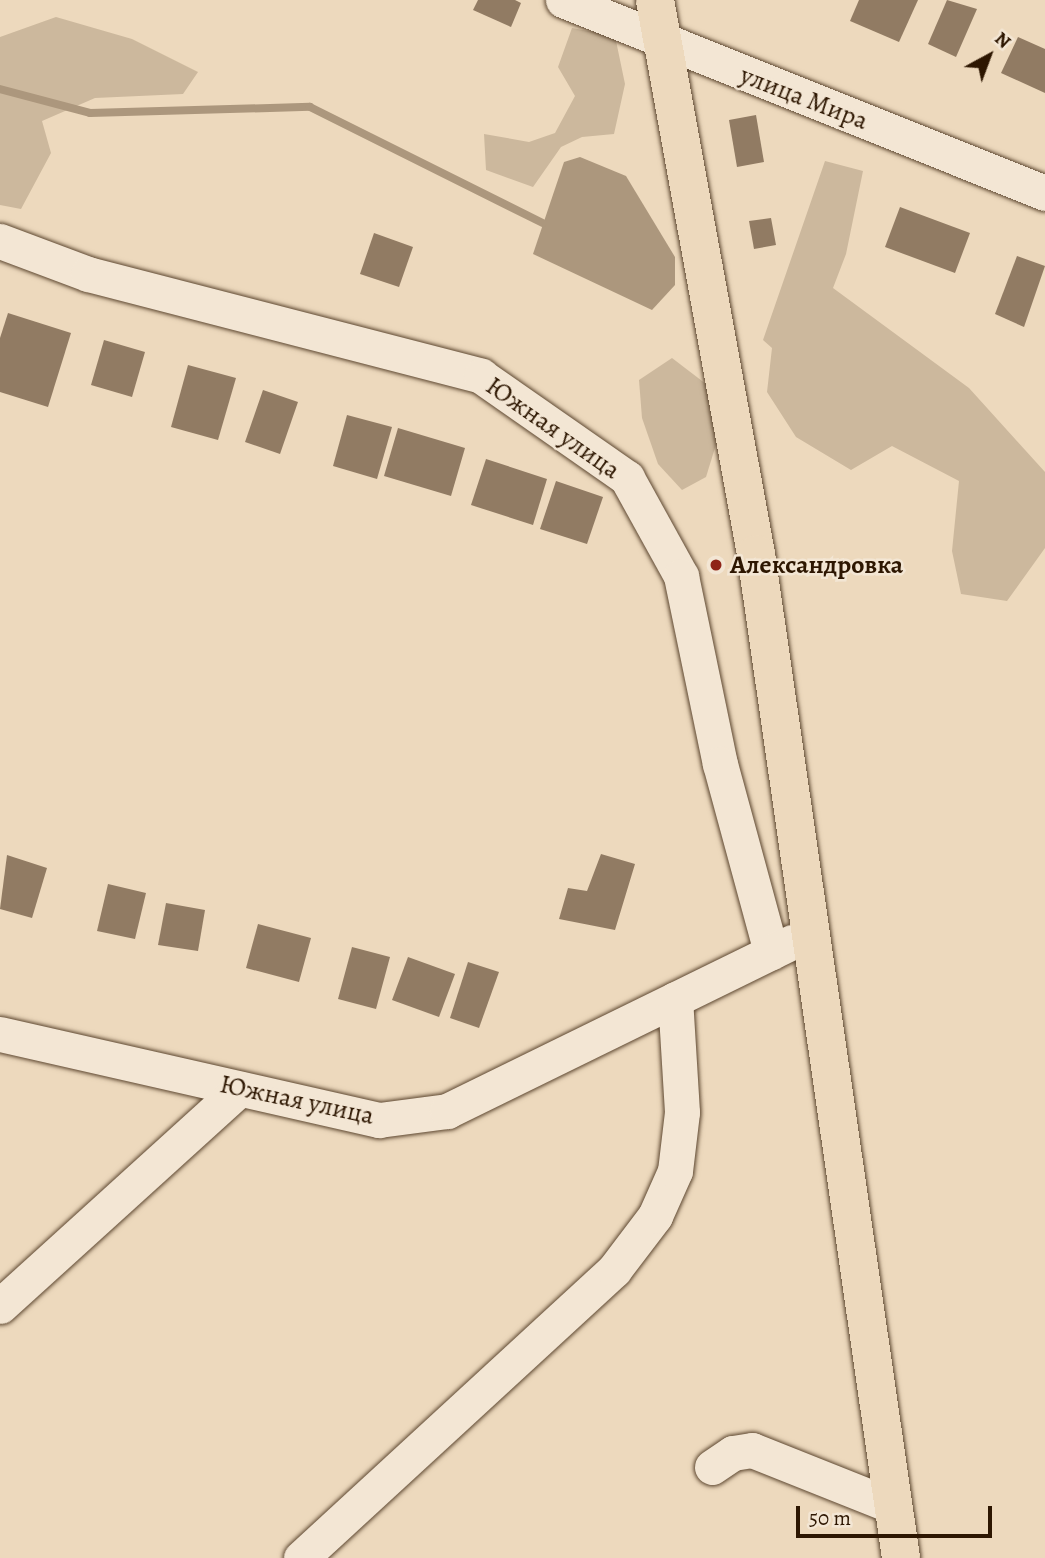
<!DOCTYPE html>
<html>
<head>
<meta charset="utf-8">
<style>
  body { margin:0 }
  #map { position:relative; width:1045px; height:1558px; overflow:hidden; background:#edd9bd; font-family:Alegreya,serif }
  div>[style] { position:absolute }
  .green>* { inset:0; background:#ccb89d }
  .water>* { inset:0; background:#ac977d }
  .stream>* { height:8px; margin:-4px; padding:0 4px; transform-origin:4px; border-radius:4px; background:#ac977d }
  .building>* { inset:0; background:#917b63 }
  .roads { filter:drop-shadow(0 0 2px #5d4730) drop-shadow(0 0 2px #5d4730) }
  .minor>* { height:35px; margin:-17.5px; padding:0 17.5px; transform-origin:17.5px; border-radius:17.5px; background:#f3e6d4 }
  .major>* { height:38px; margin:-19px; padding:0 19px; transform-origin:19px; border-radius:19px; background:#edd9bd }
  .dots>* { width:19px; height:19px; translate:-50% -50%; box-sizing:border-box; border:4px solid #f3e6d4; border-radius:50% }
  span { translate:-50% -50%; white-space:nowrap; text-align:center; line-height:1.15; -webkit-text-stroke:5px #f3e6d4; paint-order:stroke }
  .street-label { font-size:26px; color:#2d1601 }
  .poi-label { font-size:26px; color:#2d1601; font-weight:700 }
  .left { translate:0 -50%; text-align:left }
  .north { position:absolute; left:954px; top:21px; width:70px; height:70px; -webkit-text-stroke:5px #f3e6d4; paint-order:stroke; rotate:41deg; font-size:19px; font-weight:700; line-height:28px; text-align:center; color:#2d1601 }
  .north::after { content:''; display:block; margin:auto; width:24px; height:32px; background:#2d1601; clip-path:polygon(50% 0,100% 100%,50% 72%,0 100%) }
  .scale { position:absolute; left:796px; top:1506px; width:196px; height:32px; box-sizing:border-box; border:4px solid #2d1601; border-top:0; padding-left:9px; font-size:21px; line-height:24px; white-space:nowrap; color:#2d1601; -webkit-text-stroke:5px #f3e6d4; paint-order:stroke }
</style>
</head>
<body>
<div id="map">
  <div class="green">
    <div style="clip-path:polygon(56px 17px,132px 39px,198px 72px,183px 94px,95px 98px,42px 121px,51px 153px,21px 209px,0 205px,0 37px)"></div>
    <div style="clip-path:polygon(572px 28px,615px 36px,625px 84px,614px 134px,582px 137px,561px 147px,533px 187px,486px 170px,484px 134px,529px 142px,555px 133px,575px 96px,558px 67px)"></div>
    <div style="clip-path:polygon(825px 161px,863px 171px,846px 254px,833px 288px,969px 388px,1045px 472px,1045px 548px,1007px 601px,961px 594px,952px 551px,959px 481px,892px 446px,851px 470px,796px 437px,767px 392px,772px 348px,763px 340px)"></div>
    <div style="clip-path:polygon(672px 358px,706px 384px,718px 438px,706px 477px,682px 490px,658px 464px,642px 418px,639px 380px)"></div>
  </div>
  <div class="water">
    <div style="clip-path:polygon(580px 157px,626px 176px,675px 257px,675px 285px,652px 310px,533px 254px,564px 162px)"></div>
  </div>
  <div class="stream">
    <div style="left:0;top:89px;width:93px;rotate:14.9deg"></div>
    <div style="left:90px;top:113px;width:220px;rotate:-1.6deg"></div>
    <div style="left:310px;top:107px;width:260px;rotate:26.5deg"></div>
  </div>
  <div class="building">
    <div style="clip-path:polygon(478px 0,515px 0,521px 3px,511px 27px,473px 10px)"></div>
    <div style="clip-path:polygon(859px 0,918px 0,899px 42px,850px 21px)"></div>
    <div style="clip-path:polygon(947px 0,977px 9px,956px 57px,928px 44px)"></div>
    <div style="clip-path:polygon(1018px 37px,1045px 49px,1045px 93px,1001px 73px)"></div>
    <div style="clip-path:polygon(756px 115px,764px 162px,737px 167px,729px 120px)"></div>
    <div style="clip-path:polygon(900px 207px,970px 233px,955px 273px,885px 247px)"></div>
    <div style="clip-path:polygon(771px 218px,776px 245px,754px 249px,749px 221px)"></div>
    <div style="clip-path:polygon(374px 233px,413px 247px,399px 287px,360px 274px)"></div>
    <div style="clip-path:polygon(1017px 256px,1045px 266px,1024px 327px,995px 314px)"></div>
    <div style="clip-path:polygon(8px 313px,71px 333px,48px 407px,0 392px,0 338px)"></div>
    <div style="clip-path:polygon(104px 340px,145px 352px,132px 397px,91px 385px)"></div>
    <div style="clip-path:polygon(188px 365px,236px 378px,218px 440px,171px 427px)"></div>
    <div style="clip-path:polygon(263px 390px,298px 402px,280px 454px,245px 442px)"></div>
    <div style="clip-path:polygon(347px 415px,392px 427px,377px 479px,333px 466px)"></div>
    <div style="clip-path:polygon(398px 428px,465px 448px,451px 496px,384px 476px)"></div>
    <div style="clip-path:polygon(486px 459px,547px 479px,533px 525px,471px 505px)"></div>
    <div style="clip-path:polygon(556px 481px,603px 497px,587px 544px,540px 529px)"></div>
    <div style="clip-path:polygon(601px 854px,635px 864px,615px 930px,559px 919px,568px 888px,587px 891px)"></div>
    <div style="clip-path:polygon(7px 855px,47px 868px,32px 918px,0 909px)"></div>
    <div style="clip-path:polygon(108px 884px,146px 893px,135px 939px,97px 931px)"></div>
    <div style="clip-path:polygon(166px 903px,205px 910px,198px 951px,158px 945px)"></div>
    <div style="clip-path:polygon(258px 924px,311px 938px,299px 982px,246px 968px)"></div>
    <div style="clip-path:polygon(352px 947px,390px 957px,376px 1009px,338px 999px)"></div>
    <div style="clip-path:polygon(408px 957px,455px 974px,439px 1017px,392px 1000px)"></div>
    <div style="clip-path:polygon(468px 962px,499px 972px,479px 1028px,450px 1018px)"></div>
  </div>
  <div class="roads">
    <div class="minor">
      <div style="left:563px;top:0;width:519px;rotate:21.82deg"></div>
      <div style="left:0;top:241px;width:94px;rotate:20.6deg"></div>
      <div style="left:88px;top:274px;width:406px;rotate:14.5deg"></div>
      <div style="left:481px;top:376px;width:178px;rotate:34.9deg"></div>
      <div style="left:627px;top:478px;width:112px;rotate:61.1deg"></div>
      <div style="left:681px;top:576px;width:192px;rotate:78.3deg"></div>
      <div style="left:720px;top:764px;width:195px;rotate:74.8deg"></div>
      <div style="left:0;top:1034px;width:389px;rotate:12.8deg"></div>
      <div style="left:379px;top:1120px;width:69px;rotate:-7.5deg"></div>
      <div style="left:447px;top:1111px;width:384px;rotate:-26.1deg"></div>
      <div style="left:0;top:1306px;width:323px;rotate:-42.2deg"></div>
      <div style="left:712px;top:1467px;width:25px;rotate:-34deg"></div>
      <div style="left:733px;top:1453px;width:19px;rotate:-9deg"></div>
      <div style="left:752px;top:1450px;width:152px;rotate:21.7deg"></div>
      <div style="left:301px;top:1558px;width:425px;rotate:-42.6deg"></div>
      <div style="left:614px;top:1270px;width:68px;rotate:-52.8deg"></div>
      <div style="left:655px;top:1216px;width:49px;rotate:-66deg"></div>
      <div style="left:675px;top:1171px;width:59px;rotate:-83.2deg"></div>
      <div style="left:682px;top:1112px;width:113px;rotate:-93.5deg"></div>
    </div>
    <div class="major">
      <div style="left:655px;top:0;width:563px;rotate:79.67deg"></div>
      <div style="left:756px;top:554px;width:1014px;rotate:81.78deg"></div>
    </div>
  </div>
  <div class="dots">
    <div style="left:716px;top:565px;background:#8f2418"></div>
  </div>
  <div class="street-label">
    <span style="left:804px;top:98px;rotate:21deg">улица Мира</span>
    <span style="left:553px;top:428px;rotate:35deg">Южная улица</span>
    <span style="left:297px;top:1100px;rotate:12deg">Южная улица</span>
  </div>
  <div class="poi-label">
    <span class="left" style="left:730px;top:565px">Александровка</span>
  </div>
  <div class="north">N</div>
  <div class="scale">50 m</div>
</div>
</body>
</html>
